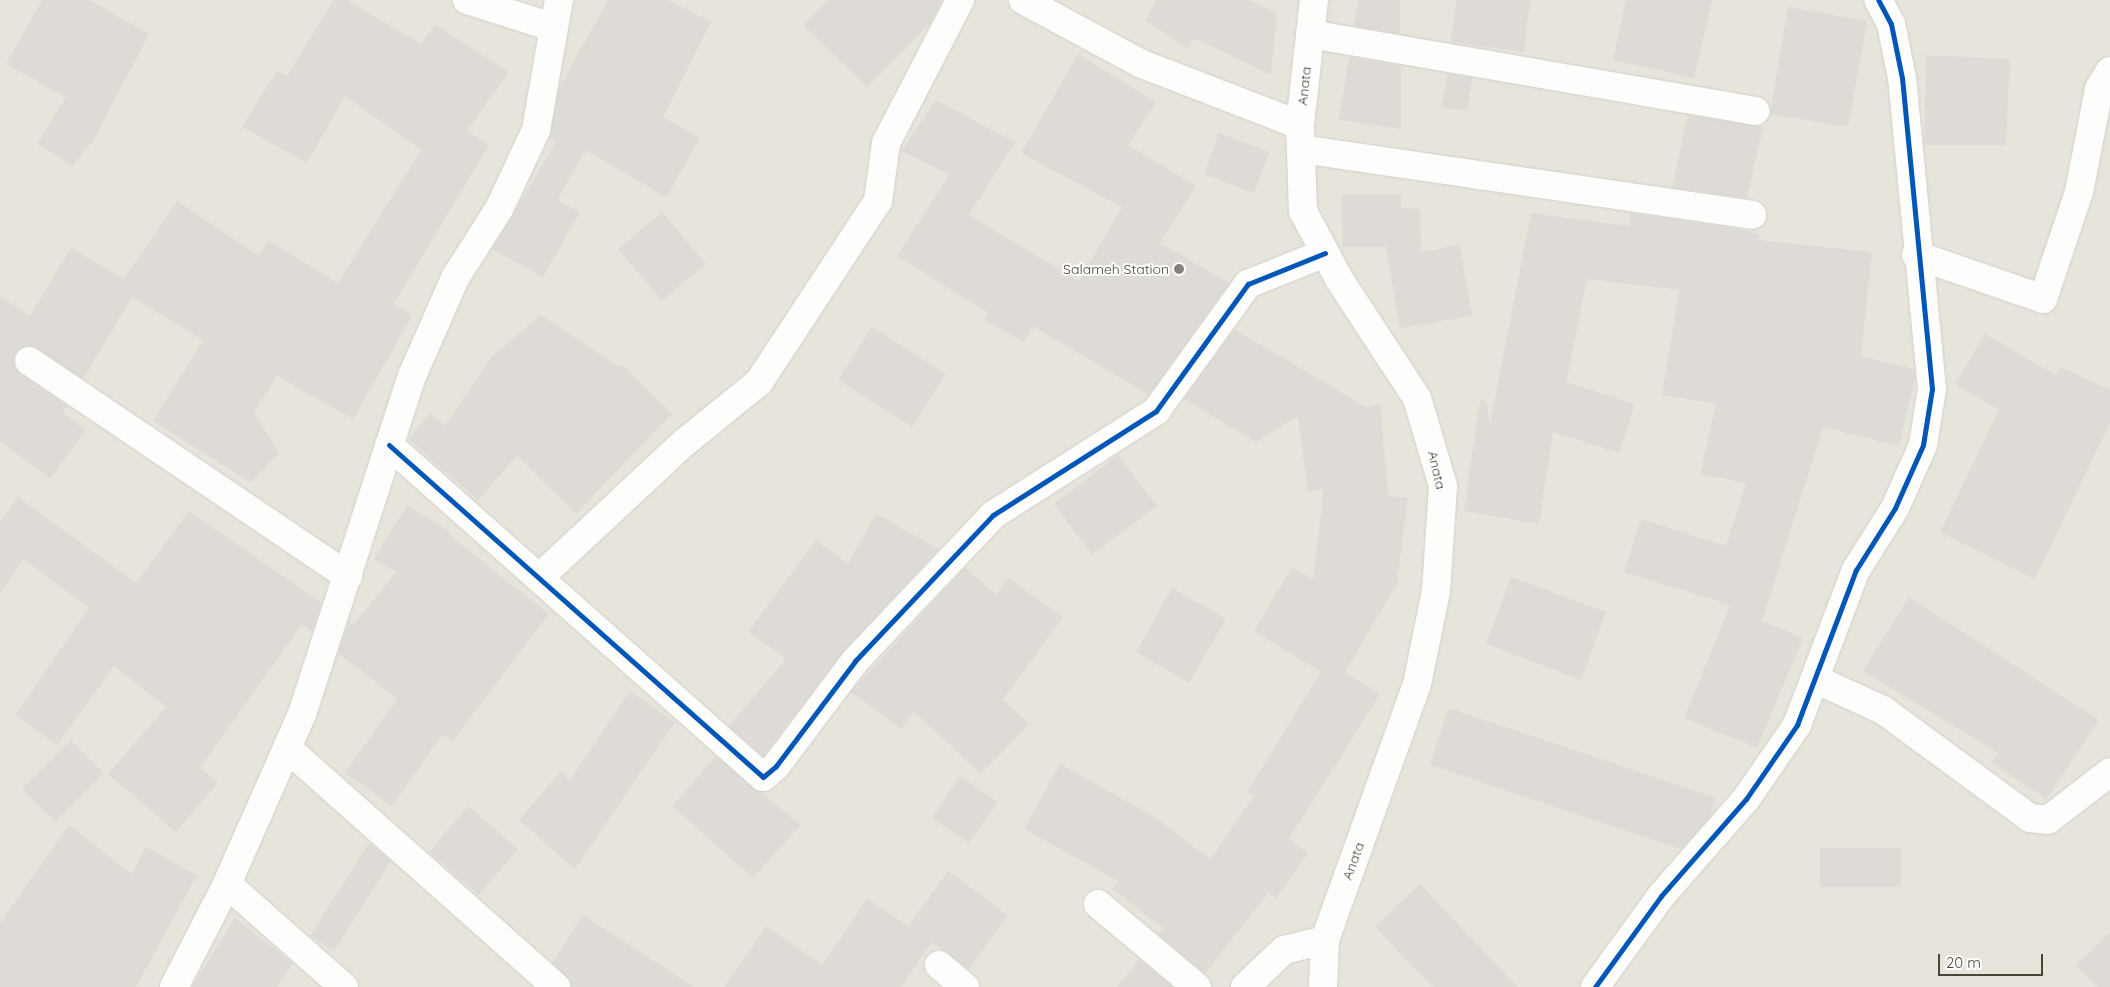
<!DOCTYPE html>
<html>
<head>
<meta charset="utf-8">
<style>
  body { margin:0 }
  #map { position:relative; width:2110px; height:987px; overflow:hidden; background:#f4f2ee; font-family:Quicksand,sans-serif }
  div>[style] { position:absolute }
  .residential>* { inset:0; background:#e7e4dc }
  .building>* { inset:0; background:#dedbd6 }
  .roads { filter:drop-shadow(0 0 1px #d2d0cb) drop-shadow(0 0 1px #d2d0cb) }
  .minor>* { height:28px; margin:-14px; padding:0 14px; transform-origin:14px; border-radius:14px; background:#fdfdfc }
  .cycleway>* { height:5px; margin:-2.5px; padding:0 2.5px; transform-origin:2.5px; border-radius:2.5px; background:#0057b8 }
  .dots>* { width:14px; height:14px; translate:-50% -50%; box-sizing:border-box; border:2px solid #fff; border-radius:50% }
  span { translate:-50% -50%; white-space:nowrap; text-align:center; line-height:1.15; -webkit-text-stroke:4px #fff; paint-order:stroke }
  .street-label { font-size:14px; color:#4b4439 }
  .poi-label { font-size:14px; color:#4b4439 }
  .right { translate:-100% -50%; text-align:right }
  .scale { position:absolute; left:1938px; top:954px; width:105px; height:22px; box-sizing:border-box; border:2px solid #4b4439; border-top:0; padding-left:6px; font-size:15px; line-height:18px; white-space:nowrap; color:#4b4439; -webkit-text-stroke:4px #fff; paint-order:stroke }
</style>
</head>
<body>
<div id="map">
  <div class="residential">
    <div style="clip-path:polygon(0 0,2110px 0,2110px 987px,0 987px)"></div>
  </div>
  <div class="building">
    <div style="clip-path:polygon(42px 0,89px 0,149px 34px,94px 139px,73px 166px,37px 144px,66px 97px,6px 64px)"></div>
    <div style="clip-path:polygon(334px 0,347px 0,421px 44px,435px 25px,509px 72px,467px 131px,489px 145px,394px 304px,412px 316px,353px 419px,277px 376px,254px 412px,279px 453px,251px 483px,153px 421px,203px 340px,132px 297px,83px 379px,37px 348px,23px 347px,16px 353px,13px 360px,20px 374px,67px 406px,63px 413px,86px 430px,50px 479px,0 441px,0 296px,30px 316px,71px 248px,124px 279px,177px 201px,259px 256px,268px 240px,338px 283px,421px 150px,345px 96px,307px 163px,242px 127px,277px 71px,287px 76px)"></div>
    <div style="clip-path:polygon(608px 0,668px 0,711px 22px,663px 117px,700px 138px,666px 197px,585px 150px,558px 200px,580px 212px,543px 277px,492px 249px,556px 142px,550px 138px,559px 88px)"></div>
    <div style="clip-path:polygon(828px 0,942px 0,930px 24px,867px 87px,803px 25px)"></div>
    <div style="clip-path:polygon(1157px 0,1249px 0,1277px 13px,1271px 75px,1194px 38px,1188px 48px,1145px 21px)"></div>
    <div style="clip-path:polygon(1358px 0,1400px 0,1400px 34px,1354px 26px)"></div>
    <div style="clip-path:polygon(1456px 0,1530px 0,1524px 52px,1451px 42px)"></div>
    <div style="clip-path:polygon(1626px 0,1712px 0,1694px 78px,1613px 60px)"></div>
    <div style="clip-path:polygon(1788px 7px,1867px 21px,1848px 127px,1770px 114px)"></div>
    <div style="clip-path:polygon(1078px 54px,1156px 102px,1128px 145px,1196px 186px,1160px 243px,1229px 283px,1149px 395px,1033px 326px,1024px 342px,984px 320px,988px 313px,897px 256px,949px 175px,901px 151px,936px 100px,1015px 142px,969px 215px,1079px 281px,1122px 207px,1021px 153px)"></div>
    <div style="clip-path:polygon(1926px 55px,2010px 59px,2006px 145px,1924px 145px)"></div>
    <div style="clip-path:polygon(1349px 57px,1401px 66px,1401px 129px,1339px 120px)"></div>
    <div style="clip-path:polygon(1447px 74px,1472px 78px,1467px 111px,1442px 108px)"></div>
    <div style="clip-path:polygon(1688px 115px,1763px 127px,1747px 198px,1672px 188px)"></div>
    <div style="clip-path:polygon(1219px 133px,1270px 152px,1254px 193px,1204px 174px)"></div>
    <div style="clip-path:polygon(1342px 194px,1401px 194px,1401px 208px,1420px 209px,1421px 252px,1460px 245px,1472px 316px,1400px 328px,1386px 247px,1343px 247px)"></div>
    <div style="clip-path:polygon(662px 212px,706px 264px,662px 301px,618px 249px)"></div>
    <div style="clip-path:polygon(1531px 213px,1629px 226px,1630px 213px,1740px 229px,1760px 234px,1759px 240px,1872px 252px,1861px 356px,1914px 369px,1915px 379px,1899px 446px,1823px 427px,1762px 621px,1803px 638px,1757px 748px,1684px 718px,1730px 605px,1624px 572px,1641px 519px,1726px 546px,1746px 483px,1700px 474px,1716px 404px,1662px 395px,1679px 290px,1587px 279px,1566px 382px,1635px 404px,1619px 453px,1553px 432px,1539px 524px,1464px 511px,1480px 400px,1486px 400px,1490px 425px)"></div>
    <div style="clip-path:polygon(541px 315px,619px 367px,621px 364px,672px 414px,576px 513px,517px 456px,478px 500px,408px 439px,430px 413px,445px 426px,492px 356px)"></div>
    <div style="clip-path:polygon(872px 327px,946px 374px,912px 427px,838px 380px)"></div>
    <div style="clip-path:polygon(1234px 329px,1366px 407px,1380px 403px,1388px 496px,1408px 498px,1397px 584px,1345px 672px,1380px 694px,1289px 839px,1308px 853px,1276px 899px,1268px 893px,1205px 974px,1158px 934px,1163px 928px,1112px 889px,1118px 881px,1024px 829px,1060px 764px,1155px 817px,1210px 859px,1254px 796px,1247px 792px,1321px 672px,1254px 631px,1292px 567px,1313px 580px,1324px 488px,1308px 493px,1298px 416px,1256px 442px,1184px 399px)"></div>
    <div style="clip-path:polygon(1985px 334px,2056px 375px,2060px 367px,2110px 390px,2110px 423px,2035px 579px,1940px 532px,1999px 410px,1955px 384px)"></div>
    <div style="clip-path:polygon(1118px 455px,1157px 506px,1092px 555px,1054px 504px)"></div>
    <div style="clip-path:polygon(18px 497px,136px 583px,189px 511px,322px 603px,312px 632px,302px 624px,200px 768px,218px 783px,176px 832px,108px 774px,166px 707px,114px 666px,57px 745px,15px 715px,89px 608px,23px 559px,0 594px,0 521px)"></div>
    <div style="clip-path:polygon(407px 505px,451px 532px,448px 534px,549px 614px,452px 742px,442px 735px,392px 806px,345px 773px,397px 699px,338px 653px,349px 622px,353px 625px,396px 572px,374px 559px)"></div>
    <div style="clip-path:polygon(876px 514px,939px 549px,843px 652px,763px 756px,729px 726px,786px 659px,748px 632px,816px 540px,848px 563px)"></div>
    <div style="clip-path:polygon(965px 567px,996px 595px,1008px 578px,1063px 617px,1003px 700px,1029px 724px,981px 774px,914px 712px,902px 729px,851px 692px)"></div>
    <div style="clip-path:polygon(1511px 577px,1606px 612px,1581px 680px,1486px 644px)"></div>
    <div style="clip-path:polygon(1172px 588px,1226px 619px,1189px 683px,1136px 652px)"></div>
    <div style="clip-path:polygon(1909px 597px,2099px 720px,2046px 799px,1991px 762px,1998px 753px,1863px 671px)"></div>
    <div style="clip-path:polygon(630px 691px,675px 722px,575px 869px,519px 820px,561px 771px,570px 780px)"></div>
    <div style="clip-path:polygon(1449px 708px,1716px 798px,1710px 817px,1681px 849px,1430px 765px)"></div>
    <div style="clip-path:polygon(71px 740px,104px 773px,55px 822px,22px 789px)"></div>
    <div style="clip-path:polygon(716px 756px,801px 825px,753px 878px,672px 806px)"></div>
    <div style="clip-path:polygon(960px 776px,998px 802px,969px 843px,932px 818px)"></div>
    <div style="clip-path:polygon(468px 806px,518px 849px,479px 895px,429px 852px)"></div>
    <div style="clip-path:polygon(69px 825px,132px 874px,146px 847px,197px 875px,136px 987px,0 987px,0 923px)"></div>
    <div style="clip-path:polygon(369px 843px,391px 861px,334px 951px,310px 936px)"></div>
    <div style="clip-path:polygon(1820px 848px,1901px 848px,1901px 887px,1820px 887px)"></div>
    <div style="clip-path:polygon(948px 871px,1008px 915px,969px 969px,932px 942px,901px 987px,724px 987px,766px 926px,822px 965px,867px 899px,908px 926px)"></div>
    <div style="clip-path:polygon(1420px 884px,1518px 987px,1433px 987px,1375px 927px)"></div>
    <div style="clip-path:polygon(583px 915px,694px 987px,571px 987px,552px 963px)"></div>
    <div style="clip-path:polygon(235px 918px,293px 963px,277px 987px,192px 987px)"></div>
    <div style="clip-path:polygon(2110px 932px,2110px 987px,2097px 987px,2076px 965px)"></div>
    <div style="clip-path:polygon(1139px 959px,1173px 987px,1117px 987px)"></div>
  </div>
  <div class="roads">
    <div class="minor">
      <div style="left:467px;top:0;width:89px;rotate:17.6deg"></div>
      <div style="left:1023px;top:0;width:135px;rotate:28.3deg"></div>
      <div style="left:1142px;top:64px;width:169px;rotate:21.1deg"></div>
      <div style="left:1314px;top:0;width:126px;rotate:96.4deg"></div>
      <div style="left:1300px;top:125px;width:86px;rotate:88deg"></div>
      <div style="left:1303px;top:211px;width:77px;rotate:62.1deg"></div>
      <div style="left:1339px;top:279px;width:142px;rotate:56.8deg"></div>
      <div style="left:1417px;top:398px;width:92px;rotate:73.5deg"></div>
      <div style="left:1443px;top:486px;width:105px;rotate:93.8deg"></div>
      <div style="left:1436px;top:591px;width:95px;rotate:101.5deg"></div>
      <div style="left:1417px;top:684px;width:272px;rotate:109.8deg"></div>
      <div style="left:1325px;top:940px;width:47px;rotate:92.4deg"></div>
      <div style="left:1310px;top:34px;width:452px;rotate:9.8deg"></div>
      <div style="left:1301px;top:149px;width:456px;rotate:8.3deg"></div>
      <div style="left:1916px;top:255px;width:134px;rotate:19.1deg"></div>
      <div style="left:2043px;top:299px;width:113px;rotate:-71.4deg"></div>
      <div style="left:2079px;top:192px;width:105px;rotate:-79deg"></div>
      <div style="left:2099px;top:89px;width:21px;rotate:-59deg"></div>
      <div style="left:29px;top:361px;width:385px;rotate:34deg"></div>
      <div style="left:389px;top:445px;width:500px;rotate:41.6deg"></div>
      <div style="left:763px;top:777px;width:17px;rotate:-40deg"></div>
      <div style="left:776px;top:766px;width:131px;rotate:-53deg"></div>
      <div style="left:855px;top:661px;width:201px;rotate:-46.6deg"></div>
      <div style="left:993px;top:515px;width:193px;rotate:-32.5deg"></div>
      <div style="left:1156px;top:411px;width:157px;rotate:-54.1deg"></div>
      <div style="left:1248px;top:284px;width:83px;rotate:-21.9deg"></div>
      <div style="left:539px;top:578px;width:200px;rotate:-43deg"></div>
      <div style="left:685px;top:442px;width:95px;rotate:-39deg"></div>
      <div style="left:759px;top:382px;width:217px;rotate:-56.7deg"></div>
      <div style="left:878px;top:201px;width:59px;rotate:-82.1deg"></div>
      <div style="left:886px;top:143px;width:161px;rotate:-62.6deg"></div>
      <div style="left:1815px;top:679px;width:75px;rotate:24.5deg"></div>
      <div style="left:1883px;top:710px;width:182px;rotate:36.3deg"></div>
      <div style="left:2030px;top:818px;width:18px;rotate:6deg"></div>
      <div style="left:2048px;top:820px;width:78px;rotate:-37.7deg"></div>
      <div style="left:287px;top:748px;width:360px;rotate:41.6deg"></div>
      <div style="left:227px;top:884px;width:156px;rotate:41.4deg"></div>
      <div style="left:1098px;top:904px;width:129px;rotate:40deg"></div>
      <div style="left:939px;top:965px;width:34px;rotate:40deg"></div>
      <div style="left:174px;top:987px;width:116px;rotate:-62.8deg"></div>
      <div style="left:227px;top:884px;width:186px;rotate:-66.2deg"></div>
      <div style="left:302px;top:714px;width:355px;rotate:-72deg"></div>
      <div style="left:412px;top:376px;width:107px;rotate:-66.3deg"></div>
      <div style="left:455px;top:278px;width:82px;rotate:-57.5deg"></div>
      <div style="left:499px;top:209px;width:87px;rotate:-64.9deg"></div>
      <div style="left:536px;top:130px;width:132px;rotate:-80deg"></div>
      <div style="left:1245px;top:987px;width:54px;rotate:-43.5deg"></div>
      <div style="left:1284px;top:950px;width:42px;rotate:-13.7deg"></div>
      <div style="left:1595px;top:987px;width:112px;rotate:-54deg"></div>
      <div style="left:1661px;top:896px;width:129px;rotate:-48.8deg"></div>
      <div style="left:1746px;top:799px;width:90px;rotate:-55.4deg"></div>
      <div style="left:1797px;top:725px;width:166px;rotate:-69.2deg"></div>
      <div style="left:1856px;top:570px;width:73px;rotate:-57.8deg"></div>
      <div style="left:1895px;top:508px;width:69px;rotate:-66deg"></div>
      <div style="left:1923px;top:445px;width:57px;rotate:-80.9deg"></div>
      <div style="left:1932px;top:389px;width:312px;rotate:-95.5deg"></div>
      <div style="left:1902px;top:78px;width:55px;rotate:-101.5deg"></div>
      <div style="left:1891px;top:24px;width:27px;rotate:-118deg"></div>
    </div>
  </div>
  <div class="cycleway">
    <div style="left:389px;top:445px;width:500px;rotate:41.6deg"></div>
    <div style="left:763px;top:777px;width:17px;rotate:-40deg"></div>
    <div style="left:776px;top:766px;width:131px;rotate:-53deg"></div>
    <div style="left:855px;top:661px;width:201px;rotate:-46.6deg"></div>
    <div style="left:993px;top:515px;width:193px;rotate:-32.5deg"></div>
    <div style="left:1156px;top:411px;width:157px;rotate:-54.1deg"></div>
    <div style="left:1248px;top:284px;width:83px;rotate:-21.9deg"></div>
    <div style="left:1595px;top:987px;width:112px;rotate:-54deg"></div>
    <div style="left:1661px;top:896px;width:129px;rotate:-48.8deg"></div>
    <div style="left:1746px;top:799px;width:90px;rotate:-55.4deg"></div>
    <div style="left:1797px;top:725px;width:166px;rotate:-69.2deg"></div>
    <div style="left:1856px;top:570px;width:73px;rotate:-57.8deg"></div>
    <div style="left:1895px;top:508px;width:69px;rotate:-66deg"></div>
    <div style="left:1923px;top:445px;width:57px;rotate:-80.9deg"></div>
    <div style="left:1932px;top:389px;width:312px;rotate:-95.5deg"></div>
    <div style="left:1902px;top:78px;width:55px;rotate:-101.5deg"></div>
    <div style="left:1891px;top:24px;width:27px;rotate:-118deg"></div>
  </div>
  <div class="dots">
    <div style="left:1179px;top:269px;background:#868178"></div>
  </div>
  <div class="street-label">
    <span style="left:1304px;top:86px;rotate:-84deg">Anata</span>
    <span style="left:1437px;top:470px;rotate:77deg">Anata</span>
    <span style="left:1353px;top:861px;rotate:-70deg">Anata</span>
  </div>
  <div class="poi-label">
    <span class="right" style="left:1169px;top:269px">Salameh Station</span>
  </div>
  <div class="scale">20 m</div>
</div>
</body>
</html>
